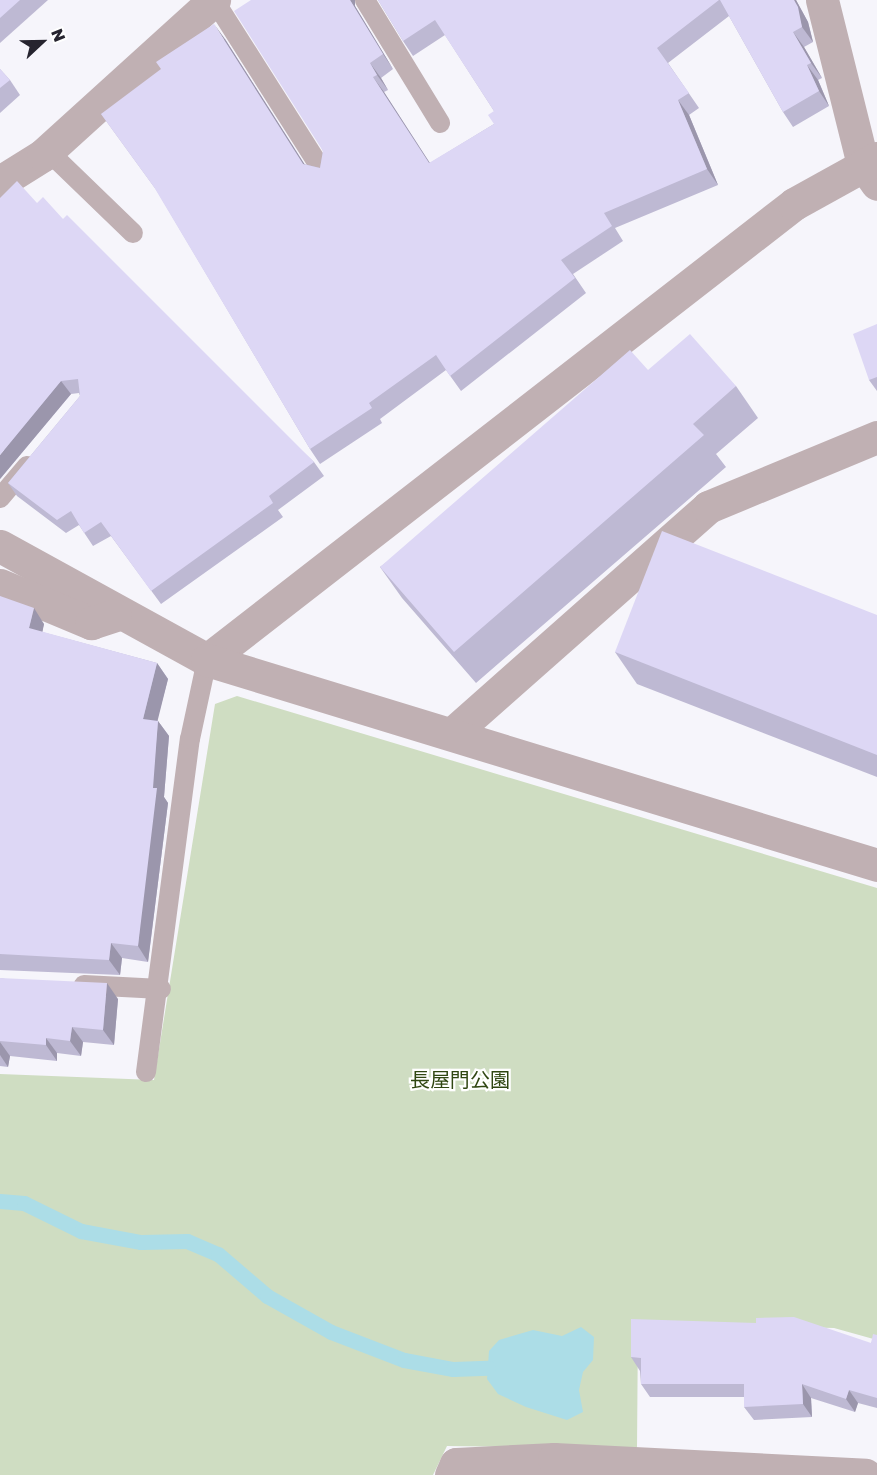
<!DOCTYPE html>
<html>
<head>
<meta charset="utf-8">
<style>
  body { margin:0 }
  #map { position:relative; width:877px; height:1475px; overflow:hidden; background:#f6f5fb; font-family:"Golos Text","Noto Sans JP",sans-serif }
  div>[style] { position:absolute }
  .green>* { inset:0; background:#cfddc2 }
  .water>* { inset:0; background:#acdde7 }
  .stream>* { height:15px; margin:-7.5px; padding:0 7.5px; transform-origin:7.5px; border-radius:7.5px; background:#acdde7 }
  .service>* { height:20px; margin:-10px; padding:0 10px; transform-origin:10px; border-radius:10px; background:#c0b0b3 }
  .minor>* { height:33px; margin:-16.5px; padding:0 16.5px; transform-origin:16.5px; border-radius:16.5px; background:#c0b0b3 }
  .tertiary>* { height:33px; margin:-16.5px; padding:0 16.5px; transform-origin:16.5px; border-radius:16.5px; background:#c0b0b3 }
  .wall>* { inset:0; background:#beb9d3 }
  .shaded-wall>* { inset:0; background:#9b96ac }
  .building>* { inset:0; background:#ddd7f5 }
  span { translate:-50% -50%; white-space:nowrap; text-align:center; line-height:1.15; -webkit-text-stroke:4.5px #fff; paint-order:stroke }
  .park-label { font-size:20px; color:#304713 }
  .north { position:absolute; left:12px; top:12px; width:60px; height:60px; -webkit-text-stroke:4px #fff; paint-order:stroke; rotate:68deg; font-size:16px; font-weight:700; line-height:24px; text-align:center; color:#26242f }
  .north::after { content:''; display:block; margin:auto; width:21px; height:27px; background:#26242f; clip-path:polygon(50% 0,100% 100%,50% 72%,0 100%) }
</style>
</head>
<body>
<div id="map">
  <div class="green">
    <div style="clip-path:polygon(237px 696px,877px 888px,877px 1340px,834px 1328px,638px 1323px,637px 1448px,447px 1446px,433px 1475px,0 1475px,0 1074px,154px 1080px,215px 704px)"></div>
  </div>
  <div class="water">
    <div style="clip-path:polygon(581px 1327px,594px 1337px,593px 1360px,583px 1372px,579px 1390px,583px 1412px,567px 1420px,526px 1407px,498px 1394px,487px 1379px,489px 1351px,499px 1340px,533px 1330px,562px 1336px)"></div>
  </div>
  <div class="stream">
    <div style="left:0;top:1201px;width:24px;rotate:5deg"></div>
    <div style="left:24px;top:1203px;width:64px;rotate:26.2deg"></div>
    <div style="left:81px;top:1231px;width:61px;rotate:10.4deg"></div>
    <div style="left:141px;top:1242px;width:46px;rotate:-1.2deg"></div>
    <div style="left:187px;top:1241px;width:34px;rotate:23deg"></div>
    <div style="left:218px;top:1254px;width:65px;rotate:40.6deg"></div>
    <div style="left:267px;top:1296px;width:73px;rotate:29.4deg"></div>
    <div style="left:331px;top:1332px;width:78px;rotate:21deg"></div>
    <div style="left:404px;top:1360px;width:50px;rotate:10.4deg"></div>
    <div style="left:453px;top:1369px;width:35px;rotate:-2deg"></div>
  </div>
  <div class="service">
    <div style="left:214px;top:0;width:205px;rotate:57.6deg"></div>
    <div style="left:365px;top:0;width:144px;rotate:58.6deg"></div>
    <div style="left:48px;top:151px;width:118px;rotate:44deg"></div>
    <div style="left:0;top:498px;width:42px;rotate:-49.8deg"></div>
    <div style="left:84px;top:985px;width:77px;rotate:3deg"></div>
    <div style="left:146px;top:1072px;width:336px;rotate:-82.5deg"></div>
    <div style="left:190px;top:739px;width:81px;rotate:-77.9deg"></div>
  </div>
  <div class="minor">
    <div style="left:822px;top:0;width:169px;rotate:76deg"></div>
    <div style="left:863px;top:164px;width:24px;rotate:55deg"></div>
    <div style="left:0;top:546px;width:236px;rotate:28.8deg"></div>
    <div style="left:0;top:585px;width:99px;rotate:22.7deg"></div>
    <div style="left:91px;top:623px;width:25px;rotate:-18deg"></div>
    <div style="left:455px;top:731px;width:338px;rotate:-41.5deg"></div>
    <div style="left:708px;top:507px;width:183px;rotate:-22.5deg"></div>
    <div style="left:451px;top:1475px;width:12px;rotate:-66deg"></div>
    <div style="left:456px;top:1464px;width:98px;rotate:-2.9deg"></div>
    <div style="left:554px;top:1459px;width:312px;rotate:2.9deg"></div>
  </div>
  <div class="tertiary">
    <div style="left:0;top:182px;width:51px;rotate:-32.1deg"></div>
    <div style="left:43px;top:155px;width:231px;rotate:-42.2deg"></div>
    <div style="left:207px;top:660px;width:743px;rotate:-37.84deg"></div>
    <div style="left:794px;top:204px;width:95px;rotate:-29deg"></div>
    <div style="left:207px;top:660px;width:701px;rotate:17.01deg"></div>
  </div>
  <div class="wall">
    <div style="clip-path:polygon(0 0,48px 0,0 43px)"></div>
    <div style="clip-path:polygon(251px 0,355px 0,355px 6px,393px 69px,381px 78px,388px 90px,384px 92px,430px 163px,494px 124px,494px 111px,445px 35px,413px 56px,403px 41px,378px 0,796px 0,808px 22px,813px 42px,804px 47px,822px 78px,818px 80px,829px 106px,793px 127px,783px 112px,729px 16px,668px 63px,699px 108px,689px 115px,718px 185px,615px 228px,623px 241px,573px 274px,586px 293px,461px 391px,446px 370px,380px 419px,382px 423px,320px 464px,310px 449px,157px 191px,101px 114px,225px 39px,304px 164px,320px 168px,323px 151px)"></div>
    <div style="clip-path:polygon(0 69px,10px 80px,20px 95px,0 113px)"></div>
    <div style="clip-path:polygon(37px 203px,314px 462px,324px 476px,278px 510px,283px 517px,161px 604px,111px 536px,93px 546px,79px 525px,66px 533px,17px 496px,8px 483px,80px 396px,79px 393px,71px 394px,0 479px)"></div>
    <div style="clip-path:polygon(877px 324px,877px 391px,869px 380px)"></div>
    <div style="clip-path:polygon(648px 370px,736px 386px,758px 418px,716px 454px,726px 467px,476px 683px,402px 598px,380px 567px)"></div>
    <div style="clip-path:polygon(0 596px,44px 624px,42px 632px,157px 663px,168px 679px,157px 720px,158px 721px,169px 736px,164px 797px,168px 803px,148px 962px,122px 958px,120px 975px,0 970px)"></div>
    <div style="clip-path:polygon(877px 615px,877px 777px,637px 684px,615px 652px)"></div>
    <div style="clip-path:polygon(0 978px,118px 999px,114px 1045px,83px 1042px,81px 1056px,57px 1053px,57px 1061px,10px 1056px,8px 1067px,0 1066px)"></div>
    <div style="clip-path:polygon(877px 1335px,877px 1408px,858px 1403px,855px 1412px,811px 1398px,812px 1417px,754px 1420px,744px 1407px,744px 1397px,650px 1397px,641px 1384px,640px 1371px,631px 1357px,871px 1343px)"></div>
  </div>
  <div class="shaded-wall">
    <div style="clip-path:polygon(350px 0,355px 0,355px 6px,393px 69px,383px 54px)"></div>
    <div style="clip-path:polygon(794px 0,796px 0,808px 22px,813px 42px,802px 27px)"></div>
    <div style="clip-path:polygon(214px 24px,225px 39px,314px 179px,303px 164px)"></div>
    <div style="clip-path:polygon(793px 32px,804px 47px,822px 78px,811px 63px)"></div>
    <div style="clip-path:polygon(370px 63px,381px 78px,388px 90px,377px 75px)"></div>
    <div style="clip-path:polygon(807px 65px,818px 80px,829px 106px,819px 91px)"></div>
    <div style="clip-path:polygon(373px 77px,384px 92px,440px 179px,429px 163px)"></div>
    <div style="clip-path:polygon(678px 100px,689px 115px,718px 185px,707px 169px)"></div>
    <div style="clip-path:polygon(61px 381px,71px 394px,0 479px,0 455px)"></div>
    <div style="clip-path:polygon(34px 608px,44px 624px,40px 644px,29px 628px)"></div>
    <div style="clip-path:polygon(157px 663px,168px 679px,154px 735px,143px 719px)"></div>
    <div style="clip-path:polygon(158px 721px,169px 736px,164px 797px,168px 803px,148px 962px,138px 946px)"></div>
    <div style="clip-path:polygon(111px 943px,122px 958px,120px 975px,109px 960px)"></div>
    <div style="clip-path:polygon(107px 983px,118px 999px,114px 1045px,103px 1030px)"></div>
    <div style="clip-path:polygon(72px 1027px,83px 1042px,81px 1056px,70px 1041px)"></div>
    <div style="clip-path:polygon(46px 1038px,57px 1053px,57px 1061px,46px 1045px)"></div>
    <div style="clip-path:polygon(0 1042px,10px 1056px,8px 1067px,0 1055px)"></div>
    <div style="clip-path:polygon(802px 1384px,811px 1398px,812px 1417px,803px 1404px)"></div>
    <div style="clip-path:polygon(849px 1390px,858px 1403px,855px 1412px,846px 1399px)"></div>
  </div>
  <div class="building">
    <div style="clip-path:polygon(0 0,20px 0,0 18px)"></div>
    <div style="clip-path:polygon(251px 0,350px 0,383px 54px,370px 63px,377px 75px,373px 77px,429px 163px,494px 124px,488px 115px,494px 111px,435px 20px,403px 41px,378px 0,719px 0,657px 48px,689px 93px,678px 100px,707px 169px,604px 213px,612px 226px,561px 260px,575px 278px,450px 376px,436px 355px,369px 403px,372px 408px,310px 449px,154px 187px,101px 114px,161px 69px,156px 62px,214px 24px,303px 164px,320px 168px,323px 151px,234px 11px)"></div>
    <div style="clip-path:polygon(720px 0,794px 0,798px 7px,802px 27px,793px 32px,811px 63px,807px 65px,819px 91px,783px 112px)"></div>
    <div style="clip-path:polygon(0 69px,10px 80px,0 88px)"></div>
    <div style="clip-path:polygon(17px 181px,37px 203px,43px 197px,63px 219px,67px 215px,314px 462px,269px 496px,273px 503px,151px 591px,101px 522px,84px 533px,71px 511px,57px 520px,8px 483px,80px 396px,78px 379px,61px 381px,0 455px,0 198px)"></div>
    <div style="clip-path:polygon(877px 324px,877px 377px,869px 380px,853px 334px)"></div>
    <div style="clip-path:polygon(690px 334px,736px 386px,693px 424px,704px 435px,454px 652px,380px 567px,630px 350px,648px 370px)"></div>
    <div style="clip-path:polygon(662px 531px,877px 615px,877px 755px,615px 652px)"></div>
    <div style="clip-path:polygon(0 596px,34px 608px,29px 628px,157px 663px,143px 719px,158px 721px,153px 788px,157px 788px,138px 946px,111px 943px,109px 960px,0 954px)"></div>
    <div style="clip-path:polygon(0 978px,107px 983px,103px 1030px,72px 1027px,70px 1041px,46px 1038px,46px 1045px,0 1041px)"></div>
    <div style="clip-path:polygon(794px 1317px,871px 1343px,873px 1334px,877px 1335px,877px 1398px,849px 1390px,846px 1399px,802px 1384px,803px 1404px,744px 1407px,744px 1384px,641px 1384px,641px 1358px,631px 1357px,631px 1319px,756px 1323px,756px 1318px)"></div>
  </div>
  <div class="park-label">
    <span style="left:460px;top:1079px">長屋門公園</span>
  </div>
  <div class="north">N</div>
</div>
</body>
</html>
